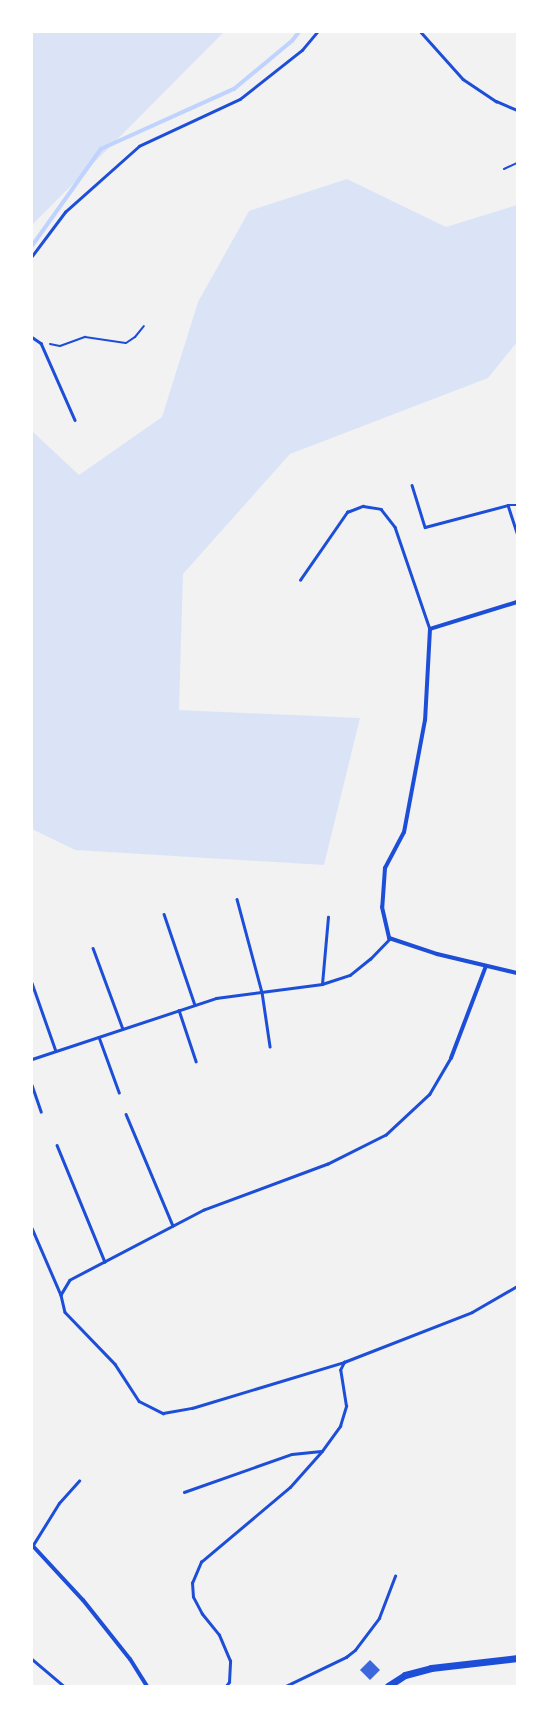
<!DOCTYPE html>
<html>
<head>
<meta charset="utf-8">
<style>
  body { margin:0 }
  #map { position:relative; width:549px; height:1718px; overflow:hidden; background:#f2f2f2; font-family:Roboto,sans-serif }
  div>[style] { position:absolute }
  .green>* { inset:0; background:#dbe4f7 }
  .stream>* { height:3.5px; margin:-1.75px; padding:0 1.75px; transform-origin:1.75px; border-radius:1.75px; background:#bfd3fe }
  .building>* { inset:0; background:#3d67dc }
  .path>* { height:2px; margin:-1px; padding:0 1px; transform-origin:1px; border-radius:1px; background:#1d4ed8 }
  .service>* { height:2.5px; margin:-1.25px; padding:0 1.25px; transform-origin:1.25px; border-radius:1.25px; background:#1d4ed8 }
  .minor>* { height:4px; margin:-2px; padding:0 2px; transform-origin:2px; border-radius:2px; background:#1d4ed8 }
  .tertiary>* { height:7px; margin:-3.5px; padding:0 3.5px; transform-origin:3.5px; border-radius:3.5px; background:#1d4ed8 }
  span { translate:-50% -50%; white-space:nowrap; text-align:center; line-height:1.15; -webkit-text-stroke:3px #fff; paint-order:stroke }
  .frame { position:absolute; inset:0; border:33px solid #fff; pointer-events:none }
</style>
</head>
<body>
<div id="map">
  <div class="green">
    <div style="clip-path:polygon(32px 32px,224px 32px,32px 225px)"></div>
    <div style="clip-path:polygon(347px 179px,446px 227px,517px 205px,517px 342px,488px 378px,290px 454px,183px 574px,179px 710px,360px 718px,324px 865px,75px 850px,32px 829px,32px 431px,79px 475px,162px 417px,198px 302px,249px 211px)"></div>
  </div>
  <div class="stream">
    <div style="left:32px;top:246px;width:119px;rotate:-54.6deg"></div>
    <div style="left:101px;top:149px;width:146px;rotate:-24.3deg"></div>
    <div style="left:234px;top:89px;width:75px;rotate:-39.6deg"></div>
    <div style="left:292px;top:41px;width:11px;rotate:-52deg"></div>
  </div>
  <div class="building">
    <div style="clip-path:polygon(370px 1660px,380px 1670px,370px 1680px,360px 1670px)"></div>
  </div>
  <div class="path">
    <div style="left:504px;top:169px;width:14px;rotate:-25deg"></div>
    <div style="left:50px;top:344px;width:10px;rotate:11deg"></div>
    <div style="left:60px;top:346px;width:27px;rotate:-20deg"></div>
    <div style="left:85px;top:337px;width:41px;rotate:8.3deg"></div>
    <div style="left:126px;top:343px;width:11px;rotate:-34deg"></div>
    <div style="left:135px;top:337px;width:14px;rotate:-51deg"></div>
  </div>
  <div class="service">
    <div style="left:421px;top:32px;width:63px;rotate:48.2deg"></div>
    <div style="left:463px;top:79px;width:40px;rotate:34deg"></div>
    <div style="left:496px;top:101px;width:23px;rotate:23deg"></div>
    <div style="left:32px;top:256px;width:55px;rotate:-53.1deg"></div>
    <div style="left:65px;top:212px;width:99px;rotate:-41.7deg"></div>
    <div style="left:139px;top:146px;width:111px;rotate:-25deg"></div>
    <div style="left:240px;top:99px;width:79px;rotate:-38.3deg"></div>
    <div style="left:302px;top:50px;width:23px;rotate:-50deg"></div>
    <div style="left:32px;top:337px;width:11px;rotate:34deg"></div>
    <div style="left:41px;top:343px;width:84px;rotate:66.2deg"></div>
    <div style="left:412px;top:485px;width:44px;rotate:72.8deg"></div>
    <div style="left:425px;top:527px;width:86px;rotate:-14.8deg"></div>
    <div style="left:508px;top:505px;width:29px;rotate:72deg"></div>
    <div style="left:508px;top:505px;width:9px"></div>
    <div style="left:300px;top:580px;width:83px;rotate:-55.3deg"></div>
    <div style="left:347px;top:512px;width:17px;rotate:-21deg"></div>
    <div style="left:363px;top:506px;width:18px;rotate:9deg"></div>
    <div style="left:381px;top:509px;width:23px;rotate:52deg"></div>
    <div style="left:395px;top:527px;width:108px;rotate:71.1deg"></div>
    <div style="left:237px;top:899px;width:96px;rotate:75deg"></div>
    <div style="left:262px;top:992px;width:55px;rotate:81.6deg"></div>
    <div style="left:164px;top:914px;width:96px;rotate:71.2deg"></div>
    <div style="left:93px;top:948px;width:86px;rotate:69.7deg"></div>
    <div style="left:32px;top:983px;width:72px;rotate:70.6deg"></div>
    <div style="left:322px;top:984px;width:67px;rotate:-84.9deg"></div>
    <div style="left:179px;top:1010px;width:54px;rotate:71.6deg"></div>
    <div style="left:99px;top:1037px;width:59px;rotate:70deg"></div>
    <div style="left:451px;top:1058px;width:42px;rotate:120.3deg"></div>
    <div style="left:430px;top:1094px;width:60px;rotate:137deg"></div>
    <div style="left:386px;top:1135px;width:65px;rotate:153.4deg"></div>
    <div style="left:328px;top:1164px;width:132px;rotate:159.6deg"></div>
    <div style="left:204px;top:1210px;width:151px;rotate:152.4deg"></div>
    <div style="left:70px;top:1280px;width:17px;rotate:121deg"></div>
    <div style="left:61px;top:1295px;width:17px;rotate:77deg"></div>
    <div style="left:65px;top:1312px;width:72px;rotate:46.1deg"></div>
    <div style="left:115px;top:1364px;width:44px;rotate:57deg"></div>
    <div style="left:139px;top:1401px;width:27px;rotate:27deg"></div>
    <div style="left:163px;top:1413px;width:29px;rotate:-10deg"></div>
    <div style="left:192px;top:1408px;width:159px;rotate:-16.8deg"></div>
    <div style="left:344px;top:1362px;width:137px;rotate:-21.3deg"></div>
    <div style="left:472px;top:1312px;width:52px;rotate:-30deg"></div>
    <div style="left:32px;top:1059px;width:194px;rotate:-18.3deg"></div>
    <div style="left:216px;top:998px;width:107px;rotate:-7.5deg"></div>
    <div style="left:322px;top:984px;width:29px;rotate:-18deg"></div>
    <div style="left:350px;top:975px;width:26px;rotate:-39deg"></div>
    <div style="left:370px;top:959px;width:28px;rotate:-46deg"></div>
    <div style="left:32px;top:1085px;width:28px;rotate:71deg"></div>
    <div style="left:126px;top:1114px;width:121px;rotate:67.2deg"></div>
    <div style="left:57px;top:1145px;width:126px;rotate:67.7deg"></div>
    <div style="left:32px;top:1228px;width:73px;rotate:66.6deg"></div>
    <div style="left:184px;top:1492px;width:114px;rotate:-19.4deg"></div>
    <div style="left:292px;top:1454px;width:29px;rotate:-6deg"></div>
    <div style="left:33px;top:1545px;width:49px;rotate:-58.2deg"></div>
    <div style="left:59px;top:1503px;width:30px;rotate:-48deg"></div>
    <div style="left:32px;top:1659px;width:42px;rotate:40.2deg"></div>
    <div style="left:226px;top:1686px;width:5px;rotate:-53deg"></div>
    <div style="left:229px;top:1682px;width:21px;rotate:-87deg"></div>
    <div style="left:230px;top:1661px;width:28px;rotate:-113deg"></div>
    <div style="left:219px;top:1635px;width:27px;rotate:-129deg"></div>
    <div style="left:202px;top:1614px;width:19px;rotate:-118deg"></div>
    <div style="left:193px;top:1597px;width:14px;rotate:-94deg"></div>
    <div style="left:192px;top:1583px;width:23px;rotate:-67deg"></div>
    <div style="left:201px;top:1562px;width:116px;rotate:-40.1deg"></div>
    <div style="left:290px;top:1487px;width:48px;rotate:-48.4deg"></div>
    <div style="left:322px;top:1451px;width:31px;rotate:-54deg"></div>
    <div style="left:340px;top:1426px;width:21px;rotate:-73deg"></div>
    <div style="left:346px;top:1406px;width:36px;rotate:-99deg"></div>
    <div style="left:340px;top:1370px;width:9px;rotate:-63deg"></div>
    <div style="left:286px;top:1686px;width:67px;rotate:-25.8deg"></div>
    <div style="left:346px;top:1657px;width:11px;rotate:-38deg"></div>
    <div style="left:355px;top:1650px;width:40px;rotate:-53deg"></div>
    <div style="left:379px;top:1618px;width:45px;rotate:-69.1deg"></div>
  </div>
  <div class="minor">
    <div style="left:517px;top:602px;width:91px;rotate:162.8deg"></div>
    <div style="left:430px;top:629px;width:91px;rotate:93.1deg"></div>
    <div style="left:425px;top:720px;width:114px;rotate:100.6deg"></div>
    <div style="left:404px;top:832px;width:41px;rotate:117.8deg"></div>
    <div style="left:385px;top:868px;width:39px;rotate:94deg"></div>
    <div style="left:382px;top:907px;width:32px;rotate:77deg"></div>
    <div style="left:389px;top:938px;width:51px;rotate:18.4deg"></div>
    <div style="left:437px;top:954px;width:82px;rotate:13.4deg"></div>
    <div style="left:451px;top:1058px;width:98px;rotate:-69.2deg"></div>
    <div style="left:32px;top:1545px;width:75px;rotate:47.2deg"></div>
    <div style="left:83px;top:1600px;width:75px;rotate:51.5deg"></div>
    <div style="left:130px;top:1659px;width:32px;rotate:58deg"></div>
  </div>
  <div class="tertiary">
    <div style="left:388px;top:1686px;width:20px;rotate:-33deg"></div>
    <div style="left:405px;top:1675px;width:27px;rotate:-15deg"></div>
    <div style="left:431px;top:1668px;width:87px;rotate:-6.6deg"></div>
  </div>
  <div class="frame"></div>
</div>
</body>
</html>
